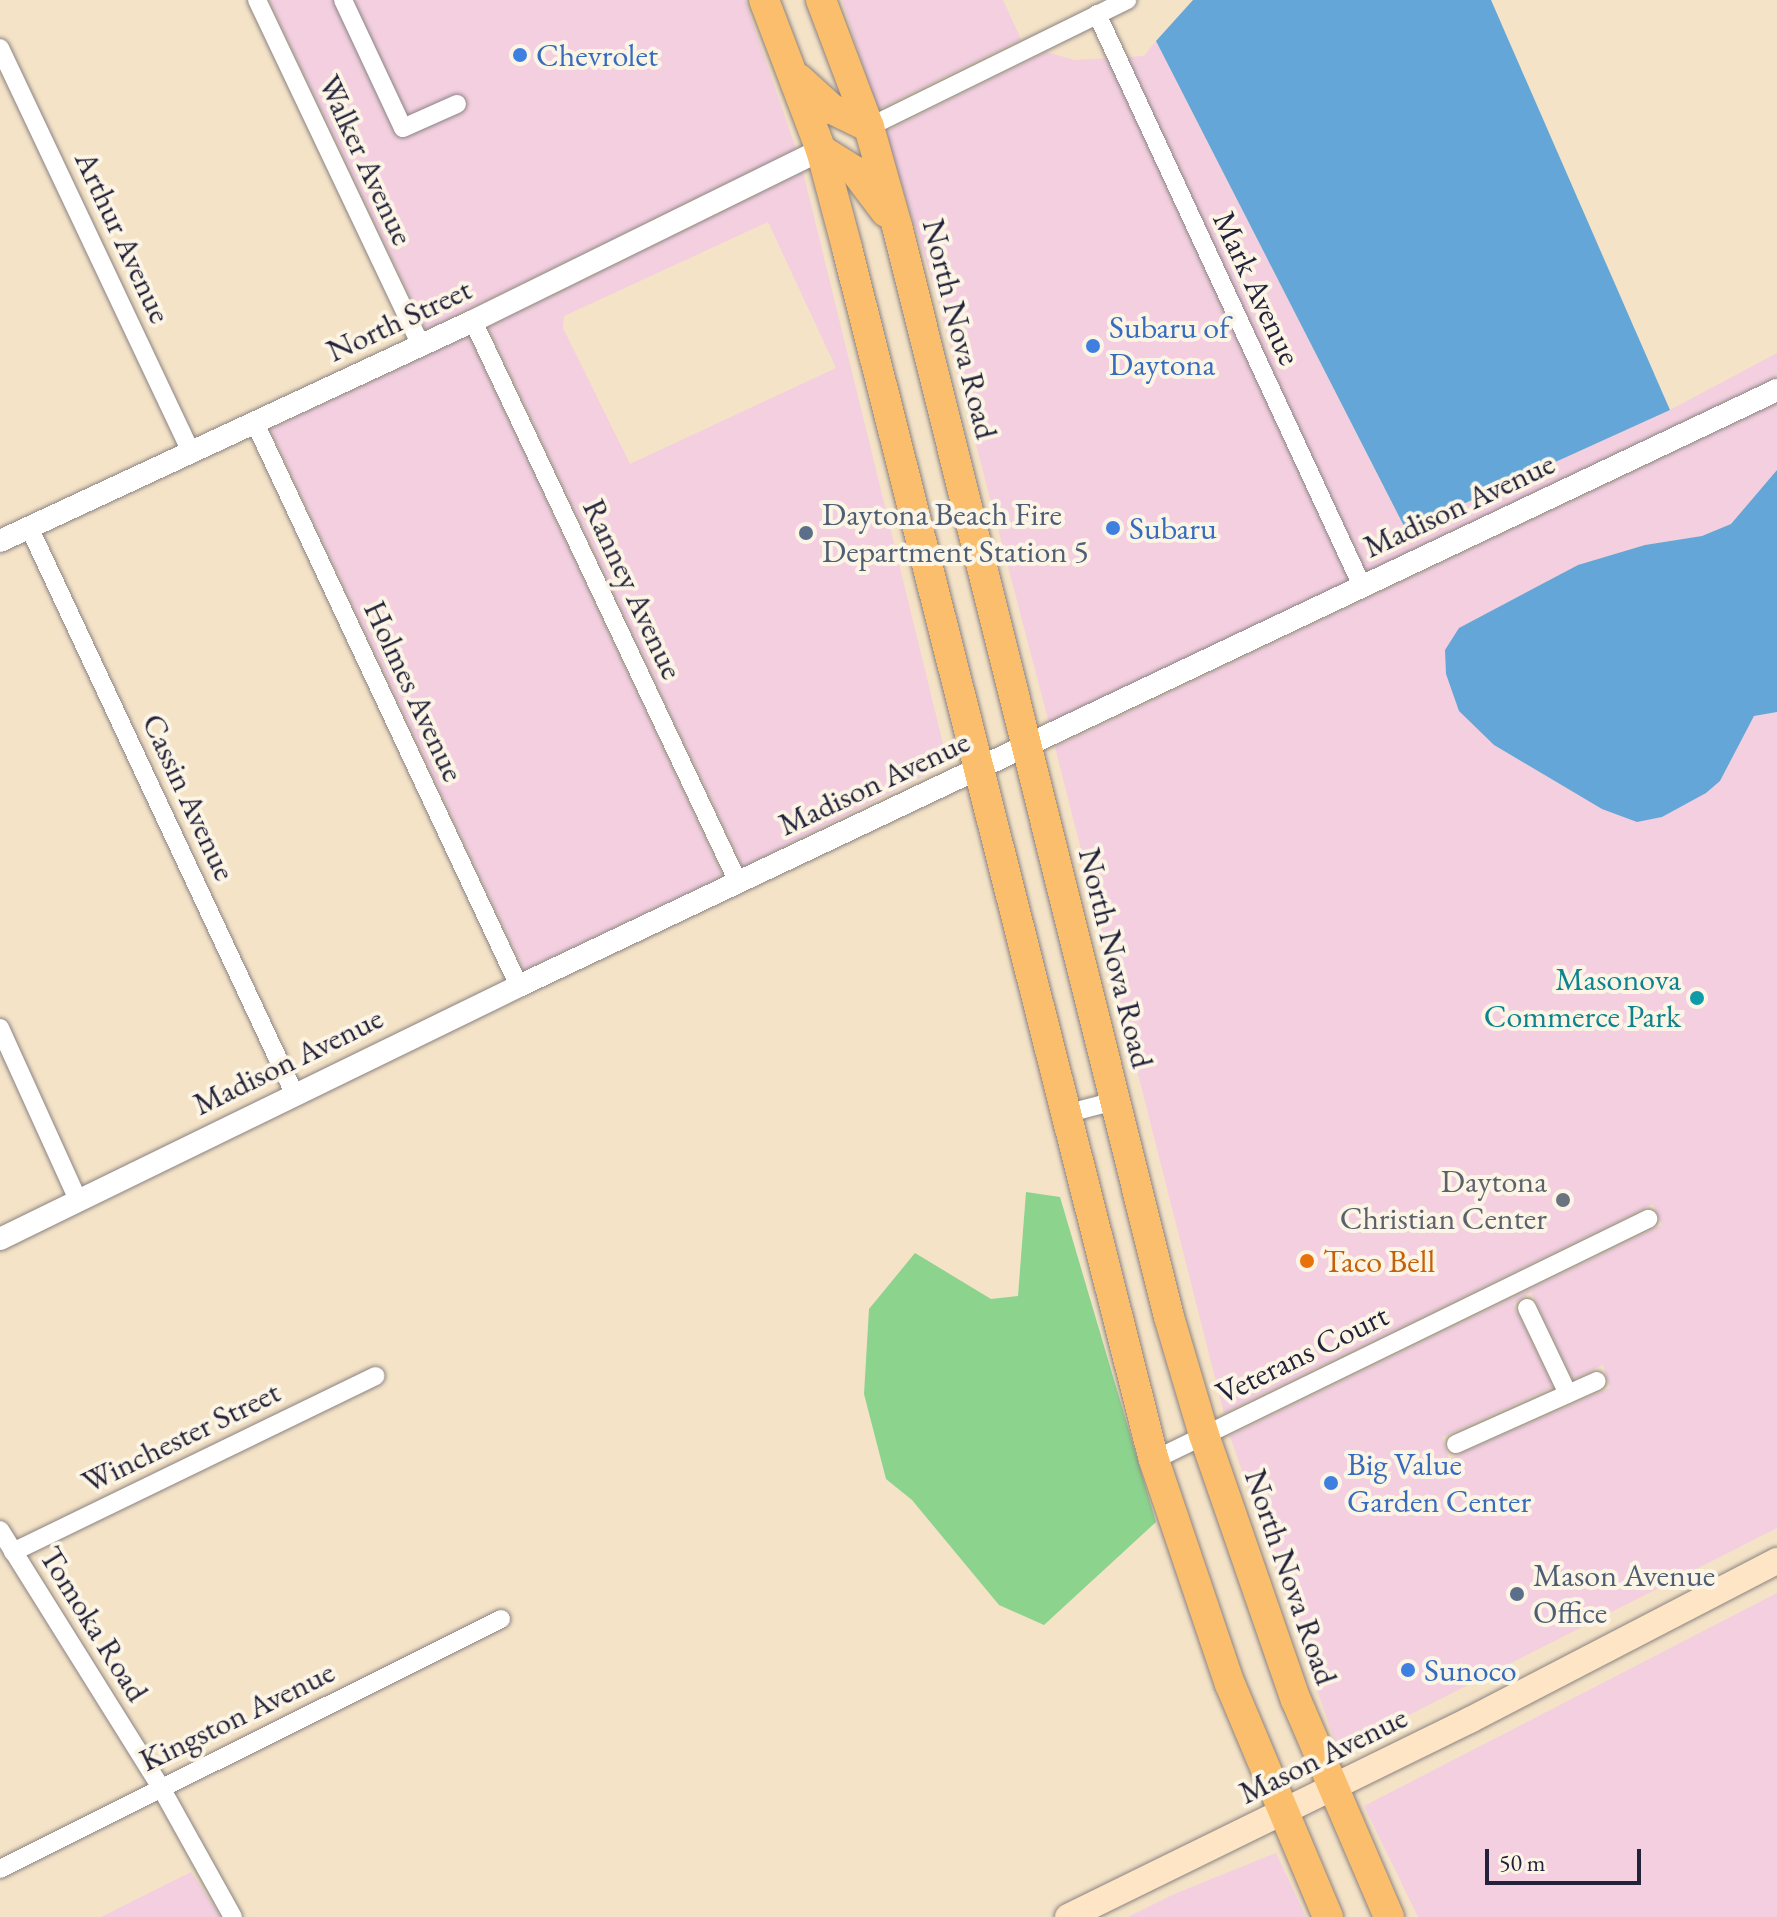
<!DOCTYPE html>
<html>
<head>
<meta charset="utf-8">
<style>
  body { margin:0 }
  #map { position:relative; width:1777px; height:1917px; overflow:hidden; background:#f4e3c7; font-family:"EB Garamond",serif }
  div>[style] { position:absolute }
  .built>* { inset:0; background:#f3cfe0 }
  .green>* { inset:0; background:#8cd38d }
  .water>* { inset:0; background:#64a6d8 }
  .roads { filter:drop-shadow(0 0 2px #8b8281) drop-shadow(0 0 2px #8b8281) }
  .minor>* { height:18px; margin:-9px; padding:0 9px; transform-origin:9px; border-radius:9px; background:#fff }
  .tertiary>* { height:22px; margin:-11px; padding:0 11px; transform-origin:11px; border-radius:11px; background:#fff }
  .secondary>* { height:26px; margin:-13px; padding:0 13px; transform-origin:13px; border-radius:13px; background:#fde5c5 }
  .primary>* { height:30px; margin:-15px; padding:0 15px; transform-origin:15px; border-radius:15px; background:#fabe6d }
  .dots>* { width:22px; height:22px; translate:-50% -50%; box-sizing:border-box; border:4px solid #fcf5e5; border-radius:50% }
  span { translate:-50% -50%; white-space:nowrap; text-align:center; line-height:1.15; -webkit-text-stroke:8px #fcf5e5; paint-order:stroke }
  .shop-label { font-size:32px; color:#366cbe }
  .left { translate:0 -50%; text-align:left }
  .street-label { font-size:32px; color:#22223b }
  .service-label { font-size:32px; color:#4e5e75 }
  .culture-label { font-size:32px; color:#0d838f }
  .right { translate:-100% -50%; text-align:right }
  .worship-label { font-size:32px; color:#5b616d }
  .food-label { font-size:32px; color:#c56008 }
  .scale { position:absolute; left:1485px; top:1849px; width:156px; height:36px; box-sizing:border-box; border:4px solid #22223b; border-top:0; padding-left:10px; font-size:24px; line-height:28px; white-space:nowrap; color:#22223b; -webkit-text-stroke:6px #fcf5e5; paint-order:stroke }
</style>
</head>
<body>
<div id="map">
  <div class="built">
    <div style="clip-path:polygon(269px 0,745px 0,796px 149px,426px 330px)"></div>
    <div style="clip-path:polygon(842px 0,1003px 0,1021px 39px,877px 110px)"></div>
    <div style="clip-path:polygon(1156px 41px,1406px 530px,1670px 410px,1777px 353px,1777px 377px,1049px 723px,937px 296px,885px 132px,1046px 52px,1075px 60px,1144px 56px)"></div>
    <div style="clip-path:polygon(evenodd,803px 172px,948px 764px,743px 867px,488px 327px,803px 172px,768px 222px,836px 368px,630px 464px,563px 328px,564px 316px,768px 222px)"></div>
    <div style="clip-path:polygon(469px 336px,723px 876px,524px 970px,270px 429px)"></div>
    <div style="clip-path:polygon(evenodd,1777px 403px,1777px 470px,1731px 524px,1702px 536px,1645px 545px,1578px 565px,1460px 628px,1494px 745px,1602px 809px,1662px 817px,1720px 781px,1754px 716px,1777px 712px,1777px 1528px,1338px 1751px,1230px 1436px,1662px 1225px,1653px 1204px,1224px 1413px,1055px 747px,1777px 403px,1531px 1292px,1573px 1379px,1603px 1365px,1610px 1388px,1449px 1459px,1442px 1437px,1553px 1387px,1513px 1304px,1531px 1292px)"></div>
    <div style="clip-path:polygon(1777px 1593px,1777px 1917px,1418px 1917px,1364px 1806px)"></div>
    <div style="clip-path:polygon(1276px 1853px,1306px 1917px,1128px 1917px,1172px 1895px)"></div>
    <div style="clip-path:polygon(191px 1872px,221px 1917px,101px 1917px)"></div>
  </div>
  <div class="green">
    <div style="clip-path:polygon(1026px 1192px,1060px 1197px,1156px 1522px,1044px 1625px,999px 1605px,912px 1500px,886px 1479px,864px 1394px,869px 1309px,915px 1253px,991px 1299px,1018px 1296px)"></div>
  </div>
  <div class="water">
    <div style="clip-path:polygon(1193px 0,1491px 0,1670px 410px,1406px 530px,1156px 41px)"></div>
    <div style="clip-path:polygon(1777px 470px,1777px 712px,1754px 716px,1720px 781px,1706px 793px,1662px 817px,1637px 822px,1602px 809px,1494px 745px,1459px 711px,1446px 674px,1445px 650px,1459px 628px,1578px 565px,1645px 545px,1702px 536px,1731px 524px)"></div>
  </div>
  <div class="roads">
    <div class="minor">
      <div style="left:257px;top:0;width:382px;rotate:64.6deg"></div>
      <div style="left:343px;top:0;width:141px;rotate:64.9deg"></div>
      <div style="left:403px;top:128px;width:59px;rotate:-24deg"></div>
      <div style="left:1097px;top:14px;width:630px;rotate:65.14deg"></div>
      <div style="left:0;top:48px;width:447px;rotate:64.7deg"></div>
      <div style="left:869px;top:127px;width:288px;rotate:-26.2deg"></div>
      <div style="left:473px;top:321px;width:620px;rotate:64.72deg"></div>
      <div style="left:255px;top:423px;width:622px;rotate:64.88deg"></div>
      <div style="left:29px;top:527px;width:625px;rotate:64.91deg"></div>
      <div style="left:0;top:1028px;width:189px;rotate:65.6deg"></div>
      <div style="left:1065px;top:1114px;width:52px;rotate:-14.6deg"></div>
      <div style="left:1527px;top:1308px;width:95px;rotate:64.5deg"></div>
      <div style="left:1456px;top:1444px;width:154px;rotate:-24.1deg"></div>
      <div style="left:1154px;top:1460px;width:550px;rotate:-26.01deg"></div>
      <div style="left:0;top:1530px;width:302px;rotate:58deg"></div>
      <div style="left:160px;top:1786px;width:150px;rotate:60.9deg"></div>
      <div style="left:13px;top:1552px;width:403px;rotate:-25.9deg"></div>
      <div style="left:0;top:1869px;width:560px;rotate:-26.52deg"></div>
    </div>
    <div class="tertiary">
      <div style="left:0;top:541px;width:522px;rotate:-24.94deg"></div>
      <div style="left:473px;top:321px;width:388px;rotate:-26.2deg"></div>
      <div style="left:0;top:1239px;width:577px;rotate:-25.99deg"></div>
      <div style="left:519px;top:986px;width:1392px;rotate:-25.35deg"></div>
    </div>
    <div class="secondary">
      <div style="left:1068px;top:1917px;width:448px;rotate:-26.1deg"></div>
      <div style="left:1470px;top:1720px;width:346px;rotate:-27.4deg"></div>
    </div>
    <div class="primary">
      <div style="left:764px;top:0;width:160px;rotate:69.2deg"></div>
      <div style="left:821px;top:150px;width:101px;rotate:75.1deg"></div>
      <div style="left:847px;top:248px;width:1250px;rotate:75.79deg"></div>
      <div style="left:1154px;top:1460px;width:237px;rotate:71.3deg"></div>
      <div style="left:1230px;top:1684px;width:253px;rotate:67.2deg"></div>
      <div style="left:821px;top:0;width:136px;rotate:69.3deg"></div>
      <div style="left:869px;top:127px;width:103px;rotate:74.2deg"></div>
      <div style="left:897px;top:226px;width:1124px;rotate:76deg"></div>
      <div style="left:1169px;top:1317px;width:123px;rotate:73.5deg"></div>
      <div style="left:1204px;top:1435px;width:281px;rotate:70.9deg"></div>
      <div style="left:1296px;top:1700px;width:236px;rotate:66.8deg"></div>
      <div style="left:799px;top:79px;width:45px;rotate:42.3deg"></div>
      <div style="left:832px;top:109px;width:41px;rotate:25.9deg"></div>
      <div style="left:821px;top:150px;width:40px;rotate:32deg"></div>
      <div style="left:855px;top:171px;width:51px;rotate:52.9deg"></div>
    </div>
  </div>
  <div class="dots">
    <div style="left:520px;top:55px;background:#3f7fe0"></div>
    <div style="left:1093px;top:346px;background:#3f7fe0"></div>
    <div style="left:1113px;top:528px;background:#3f7fe0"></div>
    <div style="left:806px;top:533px;background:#5c6f8a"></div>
    <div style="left:1697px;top:998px;background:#0f9aa8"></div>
    <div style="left:1563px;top:1200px;background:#6b7280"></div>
    <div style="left:1307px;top:1261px;background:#e8710a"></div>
    <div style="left:1331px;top:1483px;background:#3f7fe0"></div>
    <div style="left:1517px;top:1594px;background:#5c6f8a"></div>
    <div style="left:1408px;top:1670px;background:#3f7fe0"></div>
  </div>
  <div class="shop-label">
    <span class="left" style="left:536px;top:55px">Chevrolet</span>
    <span class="left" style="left:1109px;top:346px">Subaru of<br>Daytona</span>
    <span class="left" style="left:1129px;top:528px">Subaru</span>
    <span class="left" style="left:1347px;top:1483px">Big Value<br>Garden Center</span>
    <span class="left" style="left:1424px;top:1670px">Sunoco</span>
  </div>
  <div class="street-label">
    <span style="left:366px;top:160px;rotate:65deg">Walker Avenue</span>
    <span style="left:123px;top:237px;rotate:65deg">Arthur Avenue</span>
    <span style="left:1257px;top:288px;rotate:65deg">Mark Avenue</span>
    <span style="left:399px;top:320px;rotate:-25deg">North Street</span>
    <span style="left:960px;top:329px;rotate:76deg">North Nova Road</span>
    <span style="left:1459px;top:505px;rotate:-25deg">Madison Avenue</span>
    <span style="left:633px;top:589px;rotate:65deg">Ranney Avenue</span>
    <span style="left:414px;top:691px;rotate:65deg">Holmes Avenue</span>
    <span style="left:874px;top:783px;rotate:-25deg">Madison Avenue</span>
    <span style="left:189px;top:797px;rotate:65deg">Cassin Avenue</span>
    <span style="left:1116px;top:958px;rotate:76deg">North Nova Road</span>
    <span style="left:288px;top:1061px;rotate:-26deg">Madison Avenue</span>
    <span style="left:1302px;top:1354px;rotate:-26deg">Veterans Court</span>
    <span style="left:181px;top:1437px;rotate:-26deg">Winchester Street</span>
    <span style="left:1291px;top:1577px;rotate:71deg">North Nova Road</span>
    <span style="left:94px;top:1624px;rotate:58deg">Tomoka Road</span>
    <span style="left:237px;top:1716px;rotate:-26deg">Kingston Avenue</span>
    <span style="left:1323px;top:1755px;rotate:-26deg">Mason Avenue</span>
  </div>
  <div class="service-label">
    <span class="left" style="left:822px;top:533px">Daytona Beach Fire<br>Department Station 5</span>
    <span class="left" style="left:1533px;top:1594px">Mason Avenue<br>Office</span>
  </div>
  <div class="culture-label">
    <span class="right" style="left:1681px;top:998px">Masonova<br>Commerce Park</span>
  </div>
  <div class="worship-label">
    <span class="right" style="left:1547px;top:1200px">Daytona<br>Christian Center</span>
  </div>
  <div class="food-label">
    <span class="left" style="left:1323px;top:1261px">Taco Bell</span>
  </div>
  <div class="scale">50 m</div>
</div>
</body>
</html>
